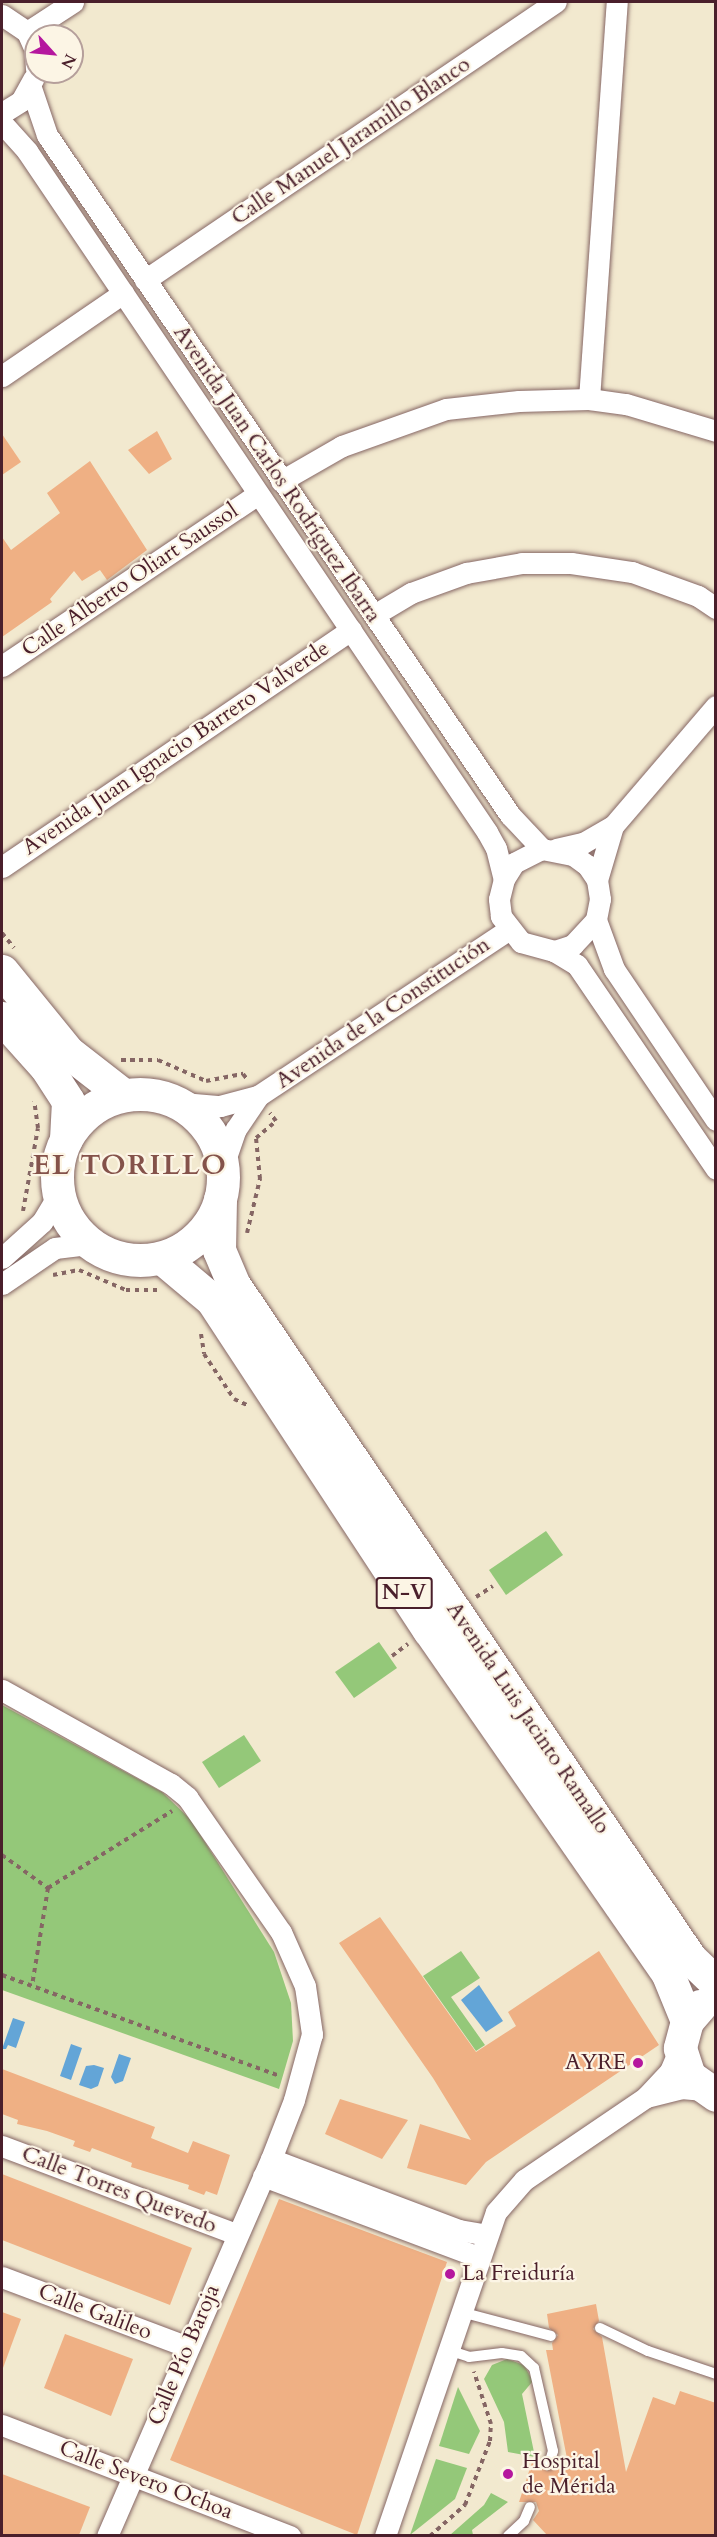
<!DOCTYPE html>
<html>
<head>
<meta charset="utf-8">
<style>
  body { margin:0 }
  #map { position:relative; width:717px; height:2537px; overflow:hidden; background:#f2e9cf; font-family:Cardo,serif }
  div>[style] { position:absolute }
  .green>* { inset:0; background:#94c879 }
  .water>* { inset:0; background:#63a5d7 }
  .building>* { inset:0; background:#efb084 }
  .path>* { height:4px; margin-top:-2px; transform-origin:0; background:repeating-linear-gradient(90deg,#856664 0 4.5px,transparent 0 9px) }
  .roads { filter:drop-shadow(0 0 2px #856664) drop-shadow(0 0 2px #856664) }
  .lane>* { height:10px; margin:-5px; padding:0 5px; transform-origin:5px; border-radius:5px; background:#fff }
  .street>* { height:21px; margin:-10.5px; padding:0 10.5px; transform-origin:10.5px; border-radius:10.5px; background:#fff }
  .primary>* { height:33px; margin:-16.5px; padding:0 16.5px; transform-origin:16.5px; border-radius:16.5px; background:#fff }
  .primary>.ring { margin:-16.5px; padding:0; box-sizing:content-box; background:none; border:33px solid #fff; border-radius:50% }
  .dots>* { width:16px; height:16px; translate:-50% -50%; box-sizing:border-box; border:3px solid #fcf5e5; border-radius:50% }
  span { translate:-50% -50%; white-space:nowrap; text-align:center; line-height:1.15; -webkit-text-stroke:4.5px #fcf5e5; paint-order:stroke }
  .shield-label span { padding:2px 4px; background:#fcf5e5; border:2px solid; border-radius:4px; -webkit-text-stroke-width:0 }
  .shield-label { font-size:21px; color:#4a1f2b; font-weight:700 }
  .street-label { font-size:22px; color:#4a1f2b }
  .poi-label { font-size:22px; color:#4a1f2b }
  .right { translate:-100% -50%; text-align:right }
  .left { translate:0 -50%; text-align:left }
  .district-label { font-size:28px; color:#84524a; font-weight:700; letter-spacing:1.5px }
  .frame { position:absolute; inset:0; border:3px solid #4a1f2b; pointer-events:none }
  .north { position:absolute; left:24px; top:24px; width:60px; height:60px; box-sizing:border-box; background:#fcf5e5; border:2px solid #b59f9b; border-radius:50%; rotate:117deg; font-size:16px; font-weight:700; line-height:24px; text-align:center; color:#4a1f2b }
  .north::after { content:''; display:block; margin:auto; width:21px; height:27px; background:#b5179e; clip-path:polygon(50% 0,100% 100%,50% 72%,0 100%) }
</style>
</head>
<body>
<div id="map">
  <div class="green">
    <div style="clip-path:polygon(546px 1531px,563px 1555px,506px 1595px,489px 1570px)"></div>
    <div style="clip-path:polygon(379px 1642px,397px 1668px,354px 1698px,335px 1672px)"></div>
    <div style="clip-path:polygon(2px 1705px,162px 1792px,191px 1820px,274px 1952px,291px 2003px,293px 2041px,279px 2089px,2px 1990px)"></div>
    <div style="clip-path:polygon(244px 1735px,261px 1761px,219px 1788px,202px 1762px)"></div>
    <div style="clip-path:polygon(461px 1951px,480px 1978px,451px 1997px,485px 2045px,476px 2051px,423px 1976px)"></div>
    <div style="clip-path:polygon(507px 2359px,524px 2365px,533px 2381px,522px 2394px,535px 2457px,508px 2452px,504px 2422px,484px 2379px,492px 2365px)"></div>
    <div style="clip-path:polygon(458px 2387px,480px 2431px,469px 2454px,439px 2446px)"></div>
    <div style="clip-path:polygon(436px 2459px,467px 2468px,455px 2499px,410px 2535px)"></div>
    <div style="clip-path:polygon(491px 2493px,508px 2502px,472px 2530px,473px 2535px,450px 2535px,484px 2505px)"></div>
  </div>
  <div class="water">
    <div style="clip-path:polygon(479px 1985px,503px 2021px,486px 2032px,461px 2000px)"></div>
    <div style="clip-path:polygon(13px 2018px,25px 2022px,16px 2048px,8px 2045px,6px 2049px,2px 2049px)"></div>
    <div style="clip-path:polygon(71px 2044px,82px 2048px,71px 2080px,60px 2076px)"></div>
    <div style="clip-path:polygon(119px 2054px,131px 2058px,123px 2081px,115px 2084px,111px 2077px)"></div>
    <div style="clip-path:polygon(94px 2065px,104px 2068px,98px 2086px,91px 2089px,79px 2085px,86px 2066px)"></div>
  </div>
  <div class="building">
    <div style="clip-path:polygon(157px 431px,172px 459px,149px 474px,128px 450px)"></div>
    <div style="clip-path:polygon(2px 434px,21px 462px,2px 475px)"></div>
    <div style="clip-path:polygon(90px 461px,147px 550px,107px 580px,100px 570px,82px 581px,74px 571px,50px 599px,52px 602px,2px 637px,2px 537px,11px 550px,60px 513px,47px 493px)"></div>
    <div style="clip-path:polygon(380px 1917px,476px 2052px,516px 2026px,508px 2012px,599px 1951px,659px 2045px,486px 2162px,466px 2185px,407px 2168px,420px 2124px,471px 2140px,433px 2078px,339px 1943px)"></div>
    <div style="clip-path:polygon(2px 2069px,155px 2127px,151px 2138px,188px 2153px,193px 2141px,230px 2155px,217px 2195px,206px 2191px,204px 2195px,188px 2189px,189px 2185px,131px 2167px,132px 2163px,92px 2148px,90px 2152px,73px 2146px,75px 2141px,47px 2131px,17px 2124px,18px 2120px,2px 2114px)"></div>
    <div style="clip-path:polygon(340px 2099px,408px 2120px,382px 2159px,325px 2134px)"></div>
    <div style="clip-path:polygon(2px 2174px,192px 2248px,170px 2305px,2px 2240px)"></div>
    <div style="clip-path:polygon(279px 2199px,447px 2262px,357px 2535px,170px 2460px)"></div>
    <div style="clip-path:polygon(596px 2304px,599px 2321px,593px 2329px,602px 2337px,626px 2472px,653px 2397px,675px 2405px,680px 2391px,716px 2403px,716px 2535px,547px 2535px,533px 2520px,539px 2511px,536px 2502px,519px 2502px,533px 2459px,542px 2462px,547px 2471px,556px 2466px,569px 2469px,546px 2350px,553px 2350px,552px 2343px,558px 2335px,549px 2328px,547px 2314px)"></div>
    <div style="clip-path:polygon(2px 2312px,21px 2319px,3px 2368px,2px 2367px)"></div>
    <div style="clip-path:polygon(65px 2334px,133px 2359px,111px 2416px,44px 2388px)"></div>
    <div style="clip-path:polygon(2px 2474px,90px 2507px,79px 2535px,2px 2535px)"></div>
  </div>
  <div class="path">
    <div style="left:2px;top:933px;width:19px;rotate:51deg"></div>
    <div style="left:121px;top:1060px;width:37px"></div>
    <div style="left:158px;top:1060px;width:52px;rotate:23.6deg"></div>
    <div style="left:206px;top:1081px;width:38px;rotate:-11deg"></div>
    <div style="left:243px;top:1074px;width:6px;rotate:51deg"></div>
    <div style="left:23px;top:1211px;width:84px;rotate:-79.8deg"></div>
    <div style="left:38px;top:1128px;width:27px;rotate:-98deg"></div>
    <div style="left:247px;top:1233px;width:56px;rotate:-76.5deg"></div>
    <div style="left:260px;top:1179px;width:41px;rotate:-95.6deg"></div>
    <div style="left:256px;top:1138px;width:26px;rotate:-40deg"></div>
    <div style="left:276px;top:1121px;width:10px;rotate:-127deg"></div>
    <div style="left:53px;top:1275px;width:26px;rotate:-11deg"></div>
    <div style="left:79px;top:1270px;width:51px;rotate:23.1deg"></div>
    <div style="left:126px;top:1290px;width:32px"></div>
    <div style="left:201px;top:1334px;width:20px;rotate:81deg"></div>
    <div style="left:204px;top:1354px;width:54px;rotate:56.3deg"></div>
    <div style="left:234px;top:1399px;width:17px;rotate:25deg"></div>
    <div style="left:476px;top:1597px;width:20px;rotate:-33deg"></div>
    <div style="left:392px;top:1656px;width:20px;rotate:-37deg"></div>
    <div style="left:2px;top:1855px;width:57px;rotate:35.7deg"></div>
    <div style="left:48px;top:1888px;width:99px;rotate:99.3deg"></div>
    <div style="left:48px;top:1888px;width:146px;rotate:-31.8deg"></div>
    <div style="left:2px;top:1975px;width:296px;rotate:20deg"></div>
    <div style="left:430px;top:2536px;width:47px;rotate:-41.5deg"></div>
    <div style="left:465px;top:2505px;width:69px;rotate:-68.7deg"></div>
    <div style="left:490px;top:2441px;width:17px;rotate:-87deg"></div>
    <div style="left:491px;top:2424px;width:55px;rotate:-108.1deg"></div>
  </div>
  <div class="roads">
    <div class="lane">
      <div style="left:461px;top:2312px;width:93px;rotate:14.9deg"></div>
      <div style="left:600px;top:2328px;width:53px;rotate:25.6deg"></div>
      <div style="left:648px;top:2351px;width:72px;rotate:18.7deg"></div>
      <div style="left:448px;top:2350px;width:22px;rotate:18deg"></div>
      <div style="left:469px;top:2357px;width:33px;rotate:-7deg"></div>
      <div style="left:502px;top:2353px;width:19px;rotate:9deg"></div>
      <div style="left:521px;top:2356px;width:18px;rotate:43deg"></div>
      <div style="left:534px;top:2368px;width:85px;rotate:77.1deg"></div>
      <div style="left:553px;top:2451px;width:14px;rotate:107deg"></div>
      <div style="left:508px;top:2536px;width:22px;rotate:-43deg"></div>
      <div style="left:524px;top:2521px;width:15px;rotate:-67deg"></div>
    </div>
    <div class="street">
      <div style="left:2px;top:15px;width:30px;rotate:34deg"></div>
      <div style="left:27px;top:32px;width:20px;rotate:66deg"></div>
      <div style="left:35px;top:50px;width:19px;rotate:87deg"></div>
      <div style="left:27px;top:32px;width:55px;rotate:-33.1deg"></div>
      <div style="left:31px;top:88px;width:50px;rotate:71.2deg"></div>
      <div style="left:47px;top:135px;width:823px;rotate:55.75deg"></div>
      <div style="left:510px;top:815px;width:47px;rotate:46.7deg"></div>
      <div style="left:2px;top:113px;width:22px;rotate:-32deg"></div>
      <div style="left:21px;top:101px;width:26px;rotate:-61deg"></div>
      <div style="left:2px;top:123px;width:38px;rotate:48deg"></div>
      <div style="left:27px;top:151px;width:822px;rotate:55.96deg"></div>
      <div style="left:487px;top:832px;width:18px;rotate:61deg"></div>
      <div style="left:496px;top:848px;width:32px;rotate:76deg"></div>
      <div style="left:145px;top:280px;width:496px;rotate:-34.1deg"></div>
      <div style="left:2px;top:376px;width:147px;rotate:-34.4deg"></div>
      <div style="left:589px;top:399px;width:398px;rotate:-86deg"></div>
      <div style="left:281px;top:481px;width:70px;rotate:-29.8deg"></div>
      <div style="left:342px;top:446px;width:110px;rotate:-19.6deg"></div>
      <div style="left:446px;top:409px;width:73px;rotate:-6.3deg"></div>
      <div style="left:519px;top:401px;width:70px;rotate:-1.6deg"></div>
      <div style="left:589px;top:399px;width:37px;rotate:8deg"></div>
      <div style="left:626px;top:404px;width:94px;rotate:16.7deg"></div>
      <div style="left:374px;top:615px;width:43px;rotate:-30.7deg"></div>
      <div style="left:411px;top:593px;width:59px;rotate:-20deg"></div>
      <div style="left:466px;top:573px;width:57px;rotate:-10.1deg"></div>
      <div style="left:522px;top:563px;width:49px"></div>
      <div style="left:571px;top:563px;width:62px;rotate:8.4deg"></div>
      <div style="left:632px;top:572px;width:70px;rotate:20deg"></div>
      <div style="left:698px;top:596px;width:22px;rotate:34deg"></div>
      <div style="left:2px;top:666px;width:308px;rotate:-33.9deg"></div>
      <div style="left:556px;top:849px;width:28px;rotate:-13deg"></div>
      <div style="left:583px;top:843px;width:34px;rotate:-30deg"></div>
      <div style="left:2px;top:867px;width:422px;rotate:-34.2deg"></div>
      <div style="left:597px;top:880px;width:56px;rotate:-73.5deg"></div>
      <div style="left:613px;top:826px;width:158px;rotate:-49.4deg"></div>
      <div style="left:596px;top:920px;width:34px;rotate:133deg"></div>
      <div style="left:573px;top:945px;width:20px;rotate:162deg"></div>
      <div style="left:554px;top:951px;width:34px;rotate:-165deg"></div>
      <div style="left:521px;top:942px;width:33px;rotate:-128deg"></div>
      <div style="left:501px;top:916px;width:17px;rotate:-97deg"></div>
      <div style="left:499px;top:899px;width:21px;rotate:-76deg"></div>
      <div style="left:504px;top:879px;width:19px;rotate:-58deg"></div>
      <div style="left:514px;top:863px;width:31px;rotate:-27deg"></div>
      <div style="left:542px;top:849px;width:32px;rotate:11deg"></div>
      <div style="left:573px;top:855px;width:17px;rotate:36deg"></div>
      <div style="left:587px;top:865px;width:18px;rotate:56deg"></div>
      <div style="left:597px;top:880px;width:19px;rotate:81deg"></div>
      <div style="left:600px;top:899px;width:21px;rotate:101deg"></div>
      <div style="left:596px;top:920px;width:52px;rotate:69.8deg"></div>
      <div style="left:614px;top:969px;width:182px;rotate:56deg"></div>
      <div style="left:554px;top:951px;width:27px;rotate:31deg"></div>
      <div style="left:577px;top:965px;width:247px;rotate:55.7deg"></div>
      <div style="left:182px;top:1103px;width:38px;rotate:5deg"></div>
      <div style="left:220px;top:1106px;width:39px;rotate:-15deg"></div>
      <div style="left:258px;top:1096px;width:300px;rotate:-33.6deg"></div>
      <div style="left:223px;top:1166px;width:39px;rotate:-71deg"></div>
      <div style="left:236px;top:1129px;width:40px;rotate:-56deg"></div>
      <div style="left:2px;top:1258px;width:54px;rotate:-42deg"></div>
      <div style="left:42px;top:1222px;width:31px;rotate:-59deg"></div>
      <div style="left:2px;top:1284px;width:64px;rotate:-34.2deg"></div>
      <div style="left:55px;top:1248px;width:33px;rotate:-7deg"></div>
      <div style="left:2px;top:1690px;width:193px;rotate:29.1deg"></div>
      <div style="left:171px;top:1784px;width:21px;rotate:39deg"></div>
      <div style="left:187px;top:1797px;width:165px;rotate:55.2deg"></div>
      <div style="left:281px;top:1932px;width:59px;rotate:66deg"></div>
      <div style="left:305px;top:1986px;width:49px;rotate:81.7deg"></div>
      <div style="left:312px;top:2034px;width:68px;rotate:105.3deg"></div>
      <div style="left:294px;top:2100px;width:63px;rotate:111.3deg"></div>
      <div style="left:271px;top:2159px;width:411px;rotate:113.5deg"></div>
      <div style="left:646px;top:2097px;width:36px;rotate:-14deg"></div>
      <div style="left:681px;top:2088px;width:23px;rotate:5deg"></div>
      <div style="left:2px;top:2146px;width:250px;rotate:20.6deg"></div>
      <div style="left:271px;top:2159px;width:201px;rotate:20.7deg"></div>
      <div style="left:459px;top:2230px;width:28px;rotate:10deg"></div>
      <div style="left:263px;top:2176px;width:231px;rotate:20.6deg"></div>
      <div style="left:2px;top:2277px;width:199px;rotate:20.6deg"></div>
      <div style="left:2px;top:2425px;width:309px;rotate:21.1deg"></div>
      <div style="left:385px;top:2536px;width:342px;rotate:-71.1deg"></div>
      <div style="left:496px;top:2212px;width:43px;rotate:-48.8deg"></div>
      <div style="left:524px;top:2180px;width:148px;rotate:-34.2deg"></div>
      <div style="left:646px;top:2097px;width:35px;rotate:-47deg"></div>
      <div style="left:670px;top:2071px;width:25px;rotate:-67deg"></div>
    </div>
    <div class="primary">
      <div style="left:2px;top:971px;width:104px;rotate:50.8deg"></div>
      <div style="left:68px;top:1052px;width:68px;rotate:37.9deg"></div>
      <div style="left:2px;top:1018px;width:66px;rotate:48.1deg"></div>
      <div style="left:46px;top:1067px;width:40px;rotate:57.1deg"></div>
      <div style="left:68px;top:1101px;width:38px;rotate:93deg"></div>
      <div class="ring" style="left:57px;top:1094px;width:133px;height:133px"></div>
      <div style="left:220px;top:1199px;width:51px;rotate:91.1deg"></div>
      <div style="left:219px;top:1250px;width:38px;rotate:67deg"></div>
      <div style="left:234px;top:1285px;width:813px;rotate:55.88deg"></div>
      <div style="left:690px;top:1958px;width:36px;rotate:44deg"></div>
      <div style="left:162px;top:1258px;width:65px;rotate:40deg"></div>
      <div style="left:212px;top:1300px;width:395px;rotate:56.7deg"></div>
      <div style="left:429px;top:1630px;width:417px;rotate:55.2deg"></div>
      <div style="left:667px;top:1972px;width:53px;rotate:67.8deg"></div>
      <div style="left:700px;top:2006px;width:20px;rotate:131deg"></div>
      <div style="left:687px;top:2021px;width:28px;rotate:105deg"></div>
      <div style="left:680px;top:2048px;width:29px;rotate:72deg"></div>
      <div style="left:689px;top:2076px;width:33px;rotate:35deg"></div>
    </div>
  </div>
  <div class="dots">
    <div style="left:638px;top:2063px;background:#b5179e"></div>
    <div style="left:450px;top:2274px;background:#b5179e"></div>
    <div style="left:508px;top:2474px;background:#b5179e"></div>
  </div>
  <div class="shield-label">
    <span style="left:404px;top:1593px">N-V</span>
  </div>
  <div class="street-label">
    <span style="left:351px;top:141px;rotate:-34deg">Calle Manuel Jaramillo Blanco</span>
    <span style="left:277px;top:474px;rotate:56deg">Avenida Juan Carlos Rodríguez Ibarra</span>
    <span style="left:130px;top:580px;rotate:-34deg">Calle Alberto Oliart Saussol</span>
    <span style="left:176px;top:748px;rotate:-34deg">Avenida Juan Ignacio Barrero Valverde</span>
    <span style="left:383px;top:1013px;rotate:-34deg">Avenida de la Constitución</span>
    <span style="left:528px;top:1718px;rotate:56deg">Avenida Luis Jacinto Ramallo</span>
    <span style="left:119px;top:2190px;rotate:21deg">Calle Torres Quevedo</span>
    <span style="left:95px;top:2312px;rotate:21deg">Calle Galileo</span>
    <span style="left:184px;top:2355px;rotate:-67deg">Calle Pío Baroja</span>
    <span style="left:146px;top:2480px;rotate:21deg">Calle Severo Ochoa</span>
  </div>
  <div class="poi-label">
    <span class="right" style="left:626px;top:2063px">AYRE</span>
    <span class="left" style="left:462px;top:2274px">La Freiduría</span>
    <span class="left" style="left:522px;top:2474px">Hospital<br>de Mérida</span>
  </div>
  <div class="district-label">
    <span style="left:130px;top:1165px">EL TORILLO</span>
  </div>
  <div class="frame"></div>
  <div class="north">N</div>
</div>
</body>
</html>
